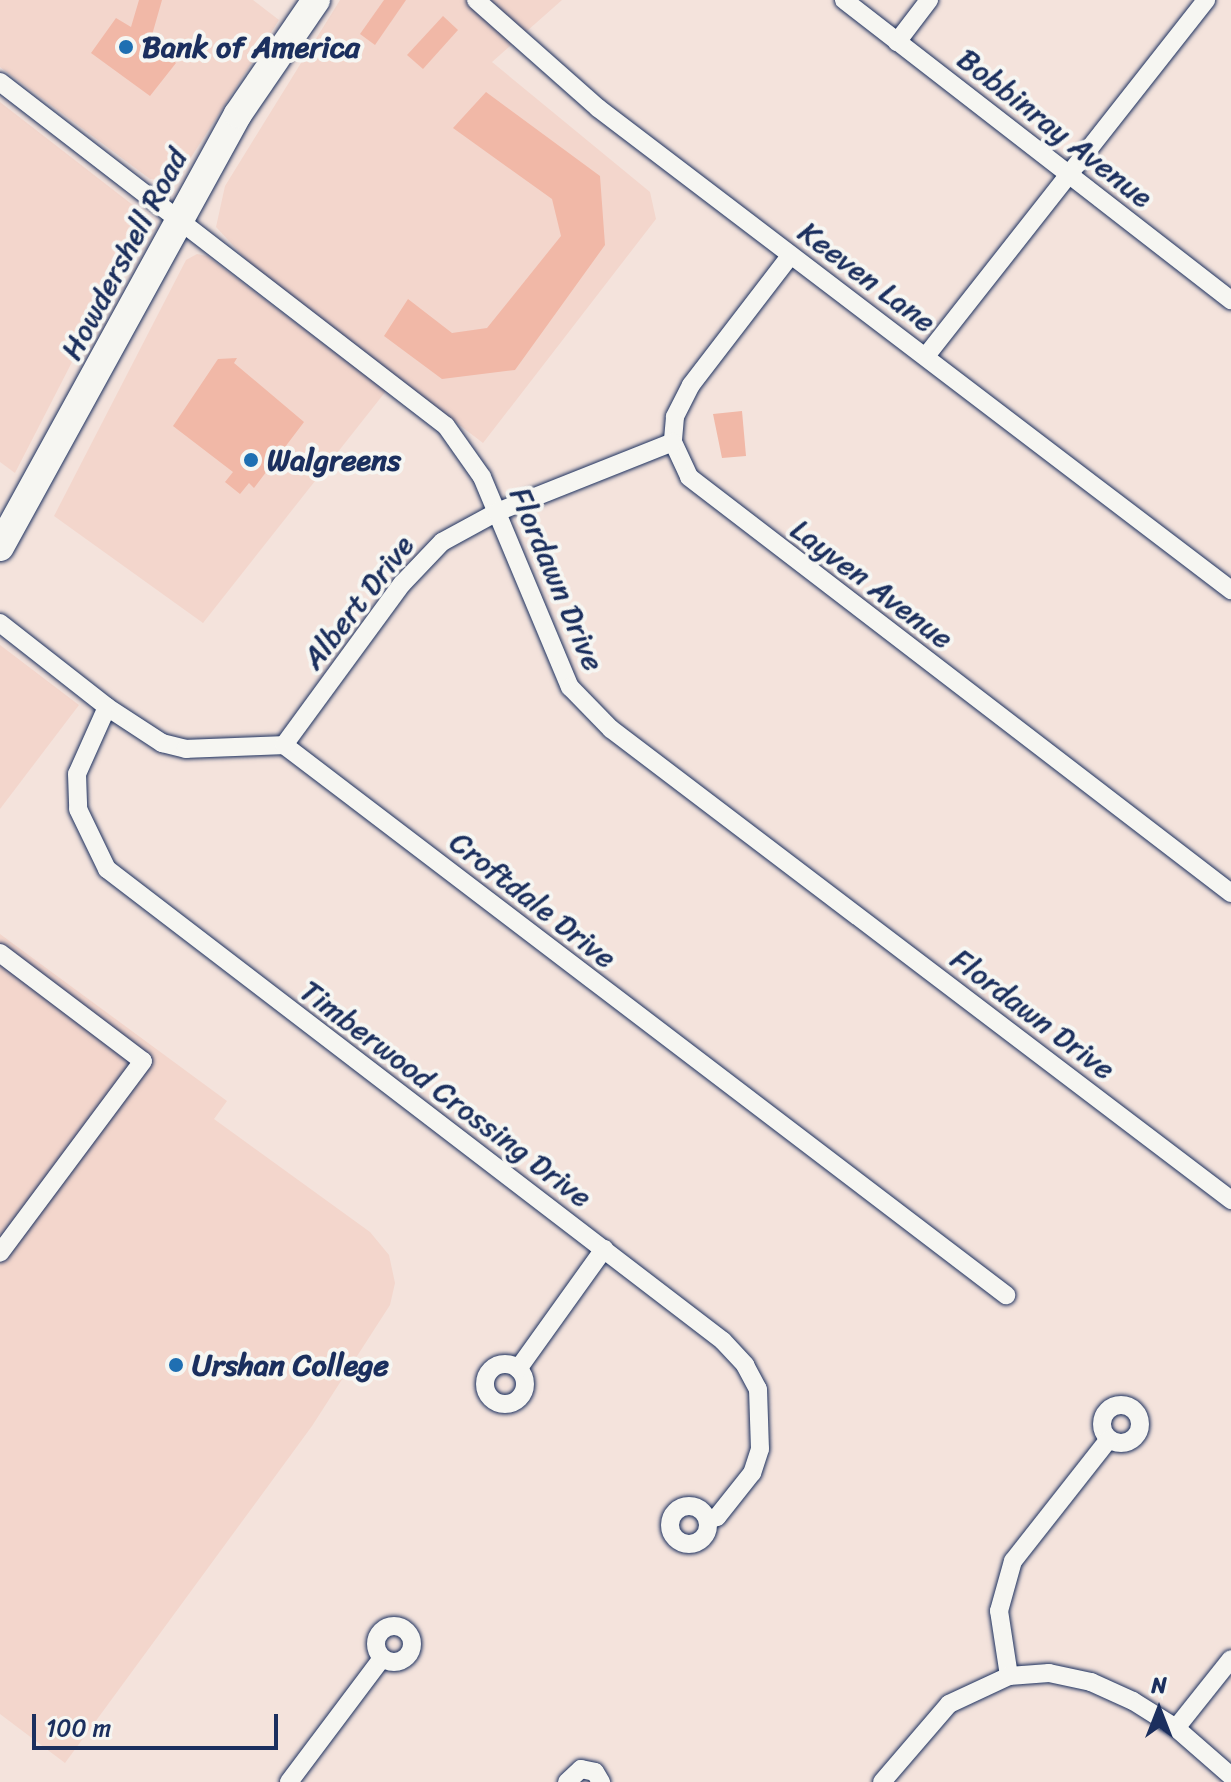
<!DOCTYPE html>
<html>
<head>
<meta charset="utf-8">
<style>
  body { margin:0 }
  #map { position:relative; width:1231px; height:1782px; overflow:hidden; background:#f4e3dc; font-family:Sriracha,sans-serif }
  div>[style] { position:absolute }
  .built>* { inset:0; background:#f3d6cc }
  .building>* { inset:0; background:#f1b8a7 }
  .roads { filter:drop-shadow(0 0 2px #1b2f5e) drop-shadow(0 0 2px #1b2f5e) }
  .street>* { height:18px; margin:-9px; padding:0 9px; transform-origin:9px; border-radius:9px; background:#f6f6f2 }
  .street>.ring { margin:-9px; padding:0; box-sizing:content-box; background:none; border:18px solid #f6f6f2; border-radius:50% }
  .primary>* { height:28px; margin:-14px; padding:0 14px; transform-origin:14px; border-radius:14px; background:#f6f6f2 }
  .dots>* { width:22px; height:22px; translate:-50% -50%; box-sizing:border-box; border:4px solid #f6f6f2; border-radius:50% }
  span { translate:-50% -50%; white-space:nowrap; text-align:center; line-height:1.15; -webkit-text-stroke:8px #f6f6f2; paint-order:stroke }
  .poi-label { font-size:30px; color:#1b2f5e; font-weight:700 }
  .left { translate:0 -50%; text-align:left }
  .street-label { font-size:30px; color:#1b2f5e }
  .north { position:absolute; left:1119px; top:1670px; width:80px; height:80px; -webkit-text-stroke:6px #f6f6f2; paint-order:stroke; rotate:0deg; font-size:22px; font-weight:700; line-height:32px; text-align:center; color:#1b2f5e }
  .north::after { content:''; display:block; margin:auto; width:28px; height:36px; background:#1b2f5e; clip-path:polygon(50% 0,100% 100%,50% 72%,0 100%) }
  .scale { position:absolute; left:32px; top:1714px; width:246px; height:36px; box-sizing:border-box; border:4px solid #1b2f5e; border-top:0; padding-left:10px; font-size:24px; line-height:28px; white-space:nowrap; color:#1b2f5e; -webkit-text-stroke:6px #f6f6f2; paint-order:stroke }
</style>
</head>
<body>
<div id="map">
  <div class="built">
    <div style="clip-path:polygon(0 0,253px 0,279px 20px,181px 173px,167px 180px,150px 179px,0 67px)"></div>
    <div style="clip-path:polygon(340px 0,562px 0,492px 62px,650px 192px,656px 219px,483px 443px,255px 269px,216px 227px,225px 186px)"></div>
    <div style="clip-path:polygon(0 102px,147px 216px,15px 473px,0 462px)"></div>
    <div style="clip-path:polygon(197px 254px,207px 256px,386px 391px,203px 623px,54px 516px,186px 260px)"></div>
    <div style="clip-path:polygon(0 645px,79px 705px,0 809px)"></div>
    <div style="clip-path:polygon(0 934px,227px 1101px,214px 1119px,370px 1232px,389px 1255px,395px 1283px,390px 1305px,312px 1426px,65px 1763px,0 1714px)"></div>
  </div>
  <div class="building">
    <div style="clip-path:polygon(139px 0,162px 0,150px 42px,176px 63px,150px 96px,91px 53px,116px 18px,131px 27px)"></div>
    <div style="clip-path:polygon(384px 0,406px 0,375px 45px,360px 34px)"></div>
    <div style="clip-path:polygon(443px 16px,458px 30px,423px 69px,407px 55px)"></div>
    <div style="clip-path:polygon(486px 92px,600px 176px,605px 245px,515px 370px,442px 379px,384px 336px,408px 299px,452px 333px,487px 328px,561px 236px,552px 199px,453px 128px)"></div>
    <div style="clip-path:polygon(237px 358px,234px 363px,304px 422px,254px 488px,249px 483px,240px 494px,225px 482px,233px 472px,173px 426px,218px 359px)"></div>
    <div style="clip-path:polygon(742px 411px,746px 456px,722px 458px,713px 414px)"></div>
  </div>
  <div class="roads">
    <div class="street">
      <div style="left:476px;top:0;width:163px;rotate:41.5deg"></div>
      <div style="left:598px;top:108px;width:796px;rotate:37.29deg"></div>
      <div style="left:844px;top:0;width:490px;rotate:37.8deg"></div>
      <div style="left:897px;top:42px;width:53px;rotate:-52.7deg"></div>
      <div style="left:0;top:82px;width:563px;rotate:37.64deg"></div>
      <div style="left:446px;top:426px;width:62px;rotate:54.8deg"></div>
      <div style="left:482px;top:477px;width:228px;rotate:67.3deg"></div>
      <div style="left:570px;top:687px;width:59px;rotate:45.7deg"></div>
      <div style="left:611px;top:729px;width:779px;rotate:37.22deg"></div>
      <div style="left:790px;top:256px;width:163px;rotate:127.5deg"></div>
      <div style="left:691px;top:385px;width:36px;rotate:117deg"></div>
      <div style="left:675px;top:417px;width:25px;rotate:95deg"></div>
      <div style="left:673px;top:442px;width:38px;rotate:65deg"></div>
      <div style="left:689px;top:477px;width:683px;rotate:37.51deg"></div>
      <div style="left:926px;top:356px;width:453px;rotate:-51.8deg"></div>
      <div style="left:0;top:623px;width:136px;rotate:38.1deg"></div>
      <div style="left:107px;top:707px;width:66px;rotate:33.2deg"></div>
      <div style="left:162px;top:743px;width:25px;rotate:14deg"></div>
      <div style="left:186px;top:749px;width:98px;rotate:-2.3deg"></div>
      <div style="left:284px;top:745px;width:908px;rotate:37.3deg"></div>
      <div style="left:107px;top:707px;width:73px;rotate:114.1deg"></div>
      <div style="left:77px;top:774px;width:35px;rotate:88deg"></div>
      <div style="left:78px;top:809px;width:67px;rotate:64.2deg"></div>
      <div style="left:107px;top:869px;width:776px;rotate:37.46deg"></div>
      <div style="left:723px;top:1341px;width:33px;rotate:47deg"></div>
      <div style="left:745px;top:1365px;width:27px;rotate:62deg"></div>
      <div style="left:758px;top:1389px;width:60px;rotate:88.1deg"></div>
      <div style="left:760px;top:1449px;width:25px;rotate:108deg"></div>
      <div style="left:752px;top:1473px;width:56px;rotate:128.5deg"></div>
      <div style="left:717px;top:1517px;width:9px;rotate:162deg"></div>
      <div style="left:284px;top:745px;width:200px;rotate:-53.8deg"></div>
      <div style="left:402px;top:584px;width:58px;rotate:-46.4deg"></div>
      <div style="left:442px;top:542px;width:63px;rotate:-28.6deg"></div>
      <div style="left:497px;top:512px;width:189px;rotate:-21.7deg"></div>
      <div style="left:0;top:953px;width:179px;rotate:37.1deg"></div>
      <div style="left:143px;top:1061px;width:239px;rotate:126.7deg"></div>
      <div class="ring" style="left:485px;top:1364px;width:22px;height:22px"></div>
      <div style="left:518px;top:1369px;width:148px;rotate:-54.4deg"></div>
      <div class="ring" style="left:1102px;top:1405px;width:20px;height:20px"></div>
      <div class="ring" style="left:670px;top:1506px;width:20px;height:20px"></div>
      <div class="ring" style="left:376px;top:1626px;width:18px;height:18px"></div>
      <div style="left:1009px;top:1676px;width:66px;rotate:-98.7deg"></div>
      <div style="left:999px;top:1611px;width:52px;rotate:-74.4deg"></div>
      <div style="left:1013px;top:1561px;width:155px;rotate:-51.8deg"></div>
      <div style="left:1176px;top:1728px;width:88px;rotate:-51.4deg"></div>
      <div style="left:289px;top:1782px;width:155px;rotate:-53.1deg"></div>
      <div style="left:567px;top:1782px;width:19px;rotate:-43deg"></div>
      <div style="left:581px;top:1769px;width:14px;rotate:12deg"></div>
      <div style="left:595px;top:1772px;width:12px;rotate:59deg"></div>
      <div style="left:882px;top:1782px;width:103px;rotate:-49.3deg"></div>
      <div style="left:949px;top:1704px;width:66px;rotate:-25deg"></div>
      <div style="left:1009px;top:1676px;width:40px;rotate:-4.3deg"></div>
      <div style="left:1049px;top:1673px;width:43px;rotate:12.1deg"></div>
      <div style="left:1091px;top:1682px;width:46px;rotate:24.3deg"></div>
      <div style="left:1133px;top:1701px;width:51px;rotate:32.1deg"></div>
      <div style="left:1176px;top:1728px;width:73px;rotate:41.1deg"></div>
    </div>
    <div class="primary">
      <div style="left:0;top:547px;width:494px;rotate:-61.2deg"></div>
      <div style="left:238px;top:114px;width:138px;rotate:-55.6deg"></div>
    </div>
  </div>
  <div class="dots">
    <div style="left:126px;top:47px;background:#1f6fb2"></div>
    <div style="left:251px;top:460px;background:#1f6fb2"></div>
    <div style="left:176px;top:1365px;background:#1f6fb2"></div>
  </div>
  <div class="poi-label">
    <span class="left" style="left:142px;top:47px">Bank of America</span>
    <span class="left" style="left:267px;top:460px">Walgreens</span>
    <span class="left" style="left:192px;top:1365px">Urshan College</span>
  </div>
  <div class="street-label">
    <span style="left:1055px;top:128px;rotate:38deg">Bobbinray Avenue</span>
    <span style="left:124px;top:254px;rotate:-62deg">Howdershell Road</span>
    <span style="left:867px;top:277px;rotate:37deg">Keeven Lane</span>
    <span style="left:557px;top:579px;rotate:67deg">Flordawn Drive</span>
    <span style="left:872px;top:584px;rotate:37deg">Layven Avenue</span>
    <span style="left:358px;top:602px;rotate:-52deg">Albert Drive</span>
    <span style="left:533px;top:900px;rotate:38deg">Croftdale Drive</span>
    <span style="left:1033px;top:1014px;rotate:37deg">Flordawn Drive</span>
    <span style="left:446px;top:1094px;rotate:37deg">Timberwood Crossing Drive</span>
  </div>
  <div class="north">N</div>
  <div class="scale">100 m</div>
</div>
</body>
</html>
